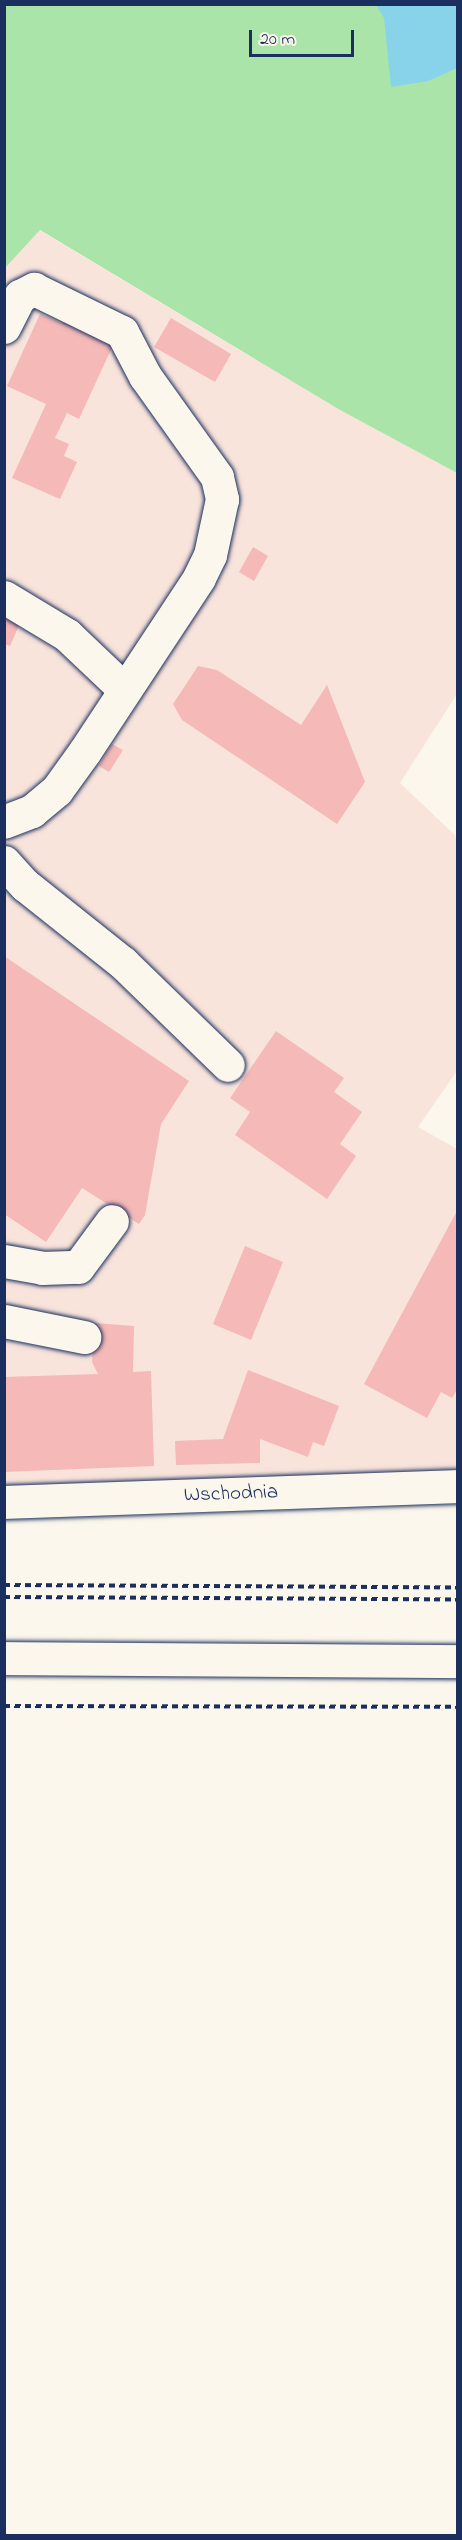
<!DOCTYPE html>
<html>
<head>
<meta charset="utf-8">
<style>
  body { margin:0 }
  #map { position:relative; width:462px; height:2540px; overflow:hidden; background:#fbf7ec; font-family:"Indie Flower",sans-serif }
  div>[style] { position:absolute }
  .built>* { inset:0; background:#f9e4dc }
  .green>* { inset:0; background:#aae4a9 }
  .water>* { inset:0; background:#89d3ea }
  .building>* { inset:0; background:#f5b9b7 }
  .path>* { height:4px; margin-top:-2px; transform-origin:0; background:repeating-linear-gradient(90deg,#1b2f5e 0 6px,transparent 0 10.5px) }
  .roads { filter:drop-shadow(0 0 2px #1b2f5e) drop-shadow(0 0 2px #1b2f5e) }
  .minor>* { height:33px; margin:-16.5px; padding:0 16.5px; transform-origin:16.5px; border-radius:16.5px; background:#fbf7ec }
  span { translate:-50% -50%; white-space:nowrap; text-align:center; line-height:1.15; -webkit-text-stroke:5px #fbf7ec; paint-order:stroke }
  .street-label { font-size:21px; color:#1b2f5e }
  .frame { position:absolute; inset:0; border:6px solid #1b2f5e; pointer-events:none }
  .scale { position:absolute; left:249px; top:30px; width:105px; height:27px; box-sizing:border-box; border:3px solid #1b2f5e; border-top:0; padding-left:8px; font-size:18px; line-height:21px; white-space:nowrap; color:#1b2f5e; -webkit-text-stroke:4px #fbf7ec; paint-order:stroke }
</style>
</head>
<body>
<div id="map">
  <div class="built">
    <div style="clip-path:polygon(39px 230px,340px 410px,457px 473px,457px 694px,400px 783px,455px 835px,457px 844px,457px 1071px,418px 1127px,457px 1149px,457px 1478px,5px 1496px,4px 268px)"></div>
  </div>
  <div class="green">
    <div style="clip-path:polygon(5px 5px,457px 5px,457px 473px,340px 410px,40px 230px,5px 268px)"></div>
  </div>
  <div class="water">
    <div style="clip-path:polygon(376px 5px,457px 5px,457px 68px,428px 81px,391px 87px,384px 18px)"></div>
  </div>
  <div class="building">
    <div style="clip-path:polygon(67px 311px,115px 341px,79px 419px,67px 413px,55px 438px,69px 444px,64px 456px,77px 462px,60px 499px,12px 478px,46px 404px,7px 386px,40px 314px,62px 323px)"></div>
    <div style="clip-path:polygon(171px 318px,231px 354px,215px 382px,154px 347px)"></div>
    <div style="clip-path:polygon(253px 547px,268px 556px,254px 581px,239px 572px)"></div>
    <div style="clip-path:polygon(4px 608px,23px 616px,10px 646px,4px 644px)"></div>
    <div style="clip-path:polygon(198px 666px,217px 670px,301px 725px,327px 685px,365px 782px,337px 824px,182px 720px,173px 704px)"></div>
    <div style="clip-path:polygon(112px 744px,123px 750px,109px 772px,99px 766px)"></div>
    <div style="clip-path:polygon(4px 956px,189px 1081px,161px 1124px,145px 1215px,139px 1224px,82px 1188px,46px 1242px,4px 1214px)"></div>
    <div style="clip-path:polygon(276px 1031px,344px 1078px,334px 1092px,362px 1112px,340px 1144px,356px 1156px,327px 1199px,235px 1135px,250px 1112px,230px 1098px)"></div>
    <div style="clip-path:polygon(458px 1209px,458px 1388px,452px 1398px,441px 1392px,427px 1418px,364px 1384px)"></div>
    <div style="clip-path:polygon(245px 1246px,283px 1262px,251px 1340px,213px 1324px)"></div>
    <div style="clip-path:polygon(95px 1323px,134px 1326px,133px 1372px,151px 1371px,154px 1466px,4px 1472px,4px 1377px,98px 1374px,92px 1362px)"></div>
    <div style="clip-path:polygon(248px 1370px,339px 1406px,324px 1446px,313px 1442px,308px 1457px,260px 1439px,260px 1463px,176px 1465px,175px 1441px,223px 1439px)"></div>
  </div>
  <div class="path">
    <div style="left:4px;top:1585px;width:454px;rotate:0.3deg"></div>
    <div style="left:4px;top:1597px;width:454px;rotate:0.3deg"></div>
    <div style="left:4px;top:1706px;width:454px;rotate:0.1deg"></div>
  </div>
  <div class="roads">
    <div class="minor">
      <div style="left:4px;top:327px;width:35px;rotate:-63deg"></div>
      <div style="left:20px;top:296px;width:16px;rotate:-27deg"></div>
      <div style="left:34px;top:289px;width:98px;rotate:26deg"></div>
      <div style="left:122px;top:332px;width:50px;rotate:62.4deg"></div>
      <div style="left:145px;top:376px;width:124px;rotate:54.5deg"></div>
      <div style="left:217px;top:477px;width:23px;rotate:77deg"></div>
      <div style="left:222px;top:499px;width:57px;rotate:102.1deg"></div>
      <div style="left:210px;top:555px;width:25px;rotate:116deg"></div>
      <div style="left:199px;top:578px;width:207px;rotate:123.4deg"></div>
      <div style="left:85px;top:751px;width:48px;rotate:125.7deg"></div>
      <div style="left:57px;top:790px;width:33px;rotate:140deg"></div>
      <div style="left:32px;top:811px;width:30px;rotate:159deg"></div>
      <div style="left:4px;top:597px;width:74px;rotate:31.1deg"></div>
      <div style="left:67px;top:635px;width:79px;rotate:43.5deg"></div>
      <div style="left:4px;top:862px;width:31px;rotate:48deg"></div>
      <div style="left:25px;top:885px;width:125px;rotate:38.5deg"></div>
      <div style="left:123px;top:963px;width:146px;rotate:44.2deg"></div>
      <div style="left:4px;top:1261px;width:39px;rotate:10deg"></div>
      <div style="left:42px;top:1268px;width:36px;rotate:-2deg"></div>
      <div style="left:78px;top:1267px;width:57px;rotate:-53.5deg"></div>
      <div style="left:4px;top:1321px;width:82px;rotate:11.3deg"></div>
      <div style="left:4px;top:1502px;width:454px;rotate:-2deg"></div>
      <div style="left:4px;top:1658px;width:454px;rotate:0.4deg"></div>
    </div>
  </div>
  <div class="street-label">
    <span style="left:231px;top:1494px;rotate:-2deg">Wschodnia</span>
  </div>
  <div class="frame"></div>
  <div class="scale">20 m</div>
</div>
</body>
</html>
